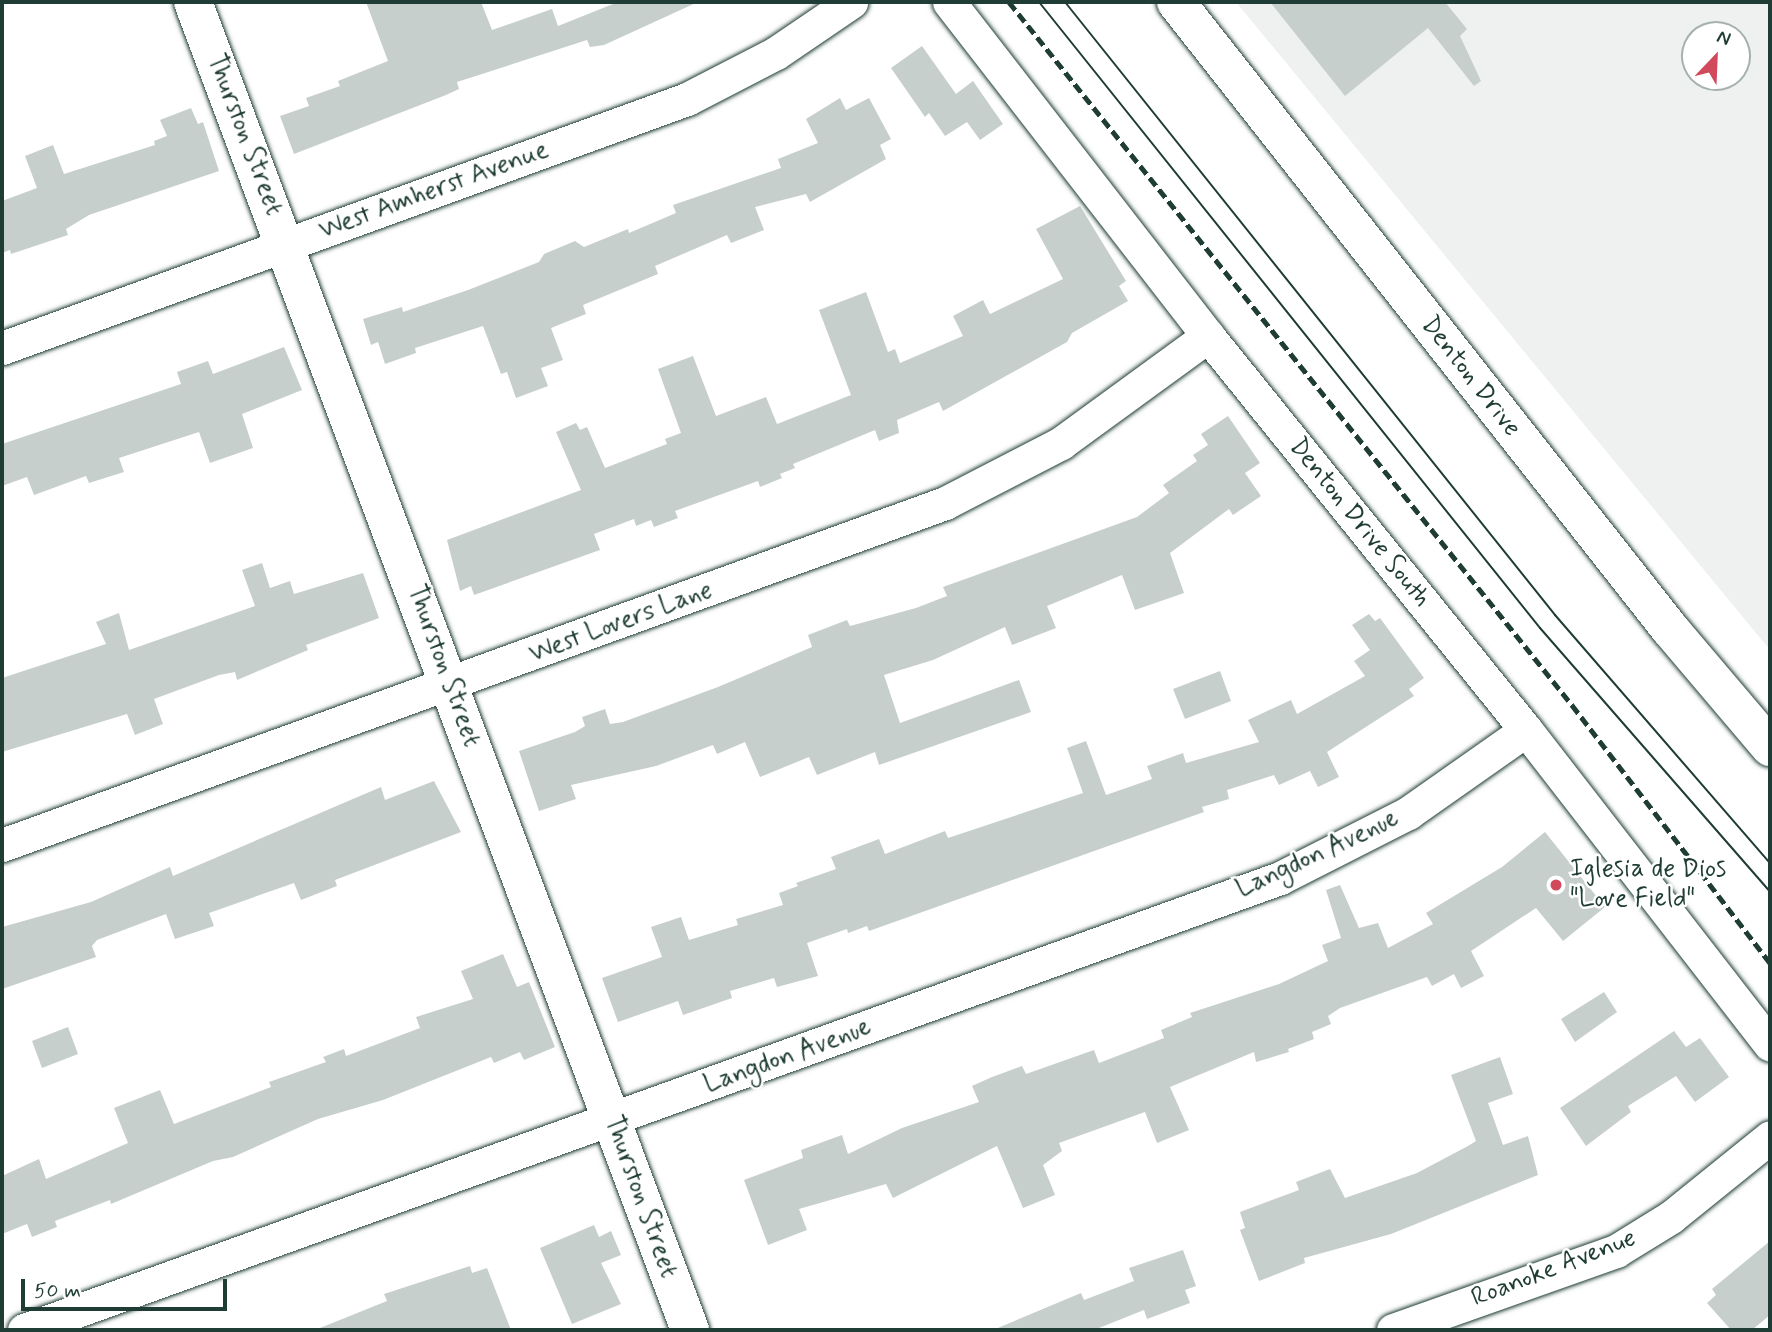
<!DOCTYPE html>
<html>
<head>
<meta charset="utf-8">
<style>
  body { margin:0 }
  #map { position:relative; width:1772px; height:1332px; overflow:hidden; background:#fff; font-family:Mynerve,sans-serif }
  div>[style] { position:absolute }
  .built>* { inset:0; background:#eef1f0 }
  .building>* { inset:0; background:#c7cfcc }
  .roads { filter:drop-shadow(0 0 2px #1f3d34) drop-shadow(0 0 2px #1f3d34) }
  .minor>* { height:33px; margin:-16.5px; padding:0 16.5px; transform-origin:16.5px; border-radius:16.5px; background:#fff }
  .tertiary>* { height:38px; margin:-19px; padding:0 19px; transform-origin:19px; border-radius:19px; background:#fff }
  .secondary>* { height:38px; margin:-19px; padding:0 19px; transform-origin:19px; border-radius:19px; background:#fff }
  .tram>* { height:2px; margin:-1px; padding:0 1px; transform-origin:1px; border-radius:1px; background:#1f3d34 }
  .rail>* { height:5px; margin-top:-2.5px; transform-origin:0; background:repeating-linear-gradient(90deg,#1f3d34 0 10px,transparent 0 15px) }
  .dots>* { width:19px; height:19px; translate:-50% -50%; box-sizing:border-box; border:4px solid #fff; border-radius:50% }
  span { translate:-50% -50%; white-space:nowrap; text-align:center; line-height:1.15; -webkit-text-stroke:5px #fff; paint-order:stroke }
  .street-label { font-size:26px; color:#1f3d34 }
  .poi-label { font-size:26px; color:#1f3d34 }
  .left { translate:0 -50%; text-align:left }
  .frame { position:absolute; inset:0; border:4px solid #1f3d34; pointer-events:none }
  .north { position:absolute; left:1681px; top:21px; width:70px; height:70px; box-sizing:border-box; background:#fff; border:2px solid #a5b1ae; border-radius:50%; rotate:23deg; font-size:19px; font-weight:700; line-height:28px; text-align:center; color:#1f3d34 }
  .north::after { content:''; display:block; margin:auto; width:24px; height:32px; background:#d1495b; clip-path:polygon(50% 0,100% 100%,50% 72%,0 100%) }
  .scale { position:absolute; left:21px; top:1279px; width:206px; height:32px; box-sizing:border-box; border:4px solid #1f3d34; border-top:0; padding-left:9px; font-size:21px; line-height:24px; white-space:nowrap; color:#1f3d34; -webkit-text-stroke:5px #fff; paint-order:stroke }
</style>
</head>
<body>
<div id="map">
  <div class="built">
    <div style="clip-path:polygon(evenodd,1236px 2px,1770px 2px,1770px 650px,1236px 2px,1695px 35px,1737px 35px,1737px 77px,1695px 77px,1695px 35px)"></div>
  </div>
  <div class="building">
    <div style="clip-path:polygon(366px 2px,481px 2px,492px 30px,552px 9px,558px 26px,618px 2px,698px 2px,604px 45px,590px 47px,587px 40px,457px 82px,459px 89px,446px 95px,294px 154px,280px 116px,309px 106px,306px 98px,340px 86px,338px 81px,388px 61px)"></div>
    <div style="clip-path:polygon(1270px 2px,1445px 2px,1467px 29px,1460px 36px,1481px 81px,1474px 86px,1428px 28px,1345px 96px)"></div>
    <div style="clip-path:polygon(922px 46px,956px 94px,973px 81px,1003px 124px,980px 140px,967px 122px,945px 136px,929px 113px,925px 117px,891px 68px)"></div>
    <div style="clip-path:polygon(840px 98px,846px 110px,869px 98px,891px 139px,880px 145px,886px 159px,810px 202px,806px 194px,755px 207px,764px 230px,731px 243px,727px 235px,655px 266px,658px 274px,583px 305px,586px 314px,551px 328px,563px 360px,541px 368px,548px 386px,516px 398px,507px 372px,501px 374px,483px 326px,415px 348px,416px 353px,385px 364px,378px 342px,371px 345px,363px 319px,402px 307px,403px 312px,468px 290px,539px 262px,544px 254px,575px 241px,584px 247px,628px 229px,629px 233px,676px 213px,673px 205px,781px 168px,778px 159px,818px 143px,806px 119px)"></div>
    <div style="clip-path:polygon(191px 108px,198px 124px,203px 122px,219px 171px,89px 215px,66px 229px,68px 235px,11px 254px,10px 250px,2px 253px,2px 201px,37px 188px,25px 156px,53px 145px,64px 174px,155px 145px,154px 141px,167px 136px,160px 120px)"></div>
    <div style="clip-path:polygon(1080px 206px,1126px 281px,1119px 286px,1128px 301px,1072px 333px,1067px 342px,943px 411px,939px 402px,897px 420px,899px 433px,879px 441px,875px 430px,793px 464px,795px 468px,780px 474px,782px 478px,760px 487px,758px 481px,675px 511px,678px 518px,654px 527px,651px 520px,636px 526px,634px 519px,594px 534px,600px 550px,474px 595px,471px 586px,460px 591px,447px 540px,581px 490px,556px 432px,576px 423px,580px 430px,587px 427px,605px 468px,667px 444px,665px 439px,681px 433px,658px 369px,693px 356px,716px 416px,766px 397px,777px 424px,851px 395px,819px 310px,866px 292px,888px 352px,895px 349px,900px 363px,963px 336px,953px 316px,983px 300px,990px 314px,1063px 279px,1036px 229px)"></div>
    <div style="clip-path:polygon(284px 347px,302px 390px,242px 414px,253px 448px,210px 463px,199px 432px,119px 458px,124px 472px,89px 483px,86px 476px,34px 495px,27px 477px,2px 486px,2px 444px,181px 384px,177px 372px,208px 361px,213px 374px)"></div>
    <div style="clip-path:polygon(1228px 416px,1260px 463px,1245px 473px,1261px 496px,1233px 515px,1229px 509px,1170px 553px,1184px 593px,1135px 610px,1122px 575px,1047px 606px,1056px 628px,1012px 645px,1005px 627px,933px 660px,884px 675px,900px 723px,1019px 680px,1031px 712px,879px 765px,875px 752px,817px 775px,809px 757px,760px 777px,745px 742px,717px 754px,713px 745px,656px 766px,571px 785px,576px 799px,539px 811px,519px 751px,575px 732px,585px 726px,582px 717px,605px 709px,610px 724px,623px 722px,718px 687px,812px 647px,808px 635px,847px 620px,850px 626px,916px 608px,947px 596px,943px 587px,1137px 517px,1169px 493px,1163px 485px,1197px 461px,1193px 455px,1208px 445px,1201px 434px)"></div>
    <div style="clip-path:polygon(262px 563px,270px 588px,290px 581px,294px 594px,363px 573px,379px 618px,306px 645px,308px 650px,237px 680px,235px 672px,219px 675px,154px 699px,163px 724px,135px 735px,127px 714px,2px 752px,2px 678px,106px 644px,96px 622px,119px 613px,129px 650px,255px 606px,242px 570px)"></div>
    <div style="clip-path:polygon(1369px 614px,1375px 621px,1380px 618px,1424px 678px,1409px 689px,1414px 696px,1327px 752px,1339px 777px,1318px 787px,1310px 771px,1279px 785px,1274px 775px,1227px 790px,1229px 799px,1202px 807px,1204px 812px,869px 931px,867px 926px,848px 933px,847px 929px,807px 943px,818px 976px,777px 987px,774px 978px,730px 991px,732px 998px,683px 1015px,678px 1001px,618px 1022px,602px 978px,662px 957px,651px 927px,681px 917px,689px 940px,738px 925px,736px 919px,783px 905px,779px 893px,798px 886px,796px 883px,836px 869px,831px 857px,879px 839px,885px 854px,945px 831px,948px 838px,1083px 793px,1067px 748px,1086px 741px,1106px 795px,1152px 779px,1147px 766px,1183px 753px,1186px 763px,1259px 742px,1248px 720px,1291px 700px,1297px 714px,1365px 676px,1354px 661px,1370px 650px,1352px 625px)"></div>
    <div style="clip-path:polygon(1220px 671px,1231px 701px,1185px 719px,1173px 689px)"></div>
    <div style="clip-path:polygon(434px 781px,461px 832px,335px 880px,337px 886px,301px 900px,294px 883px,209px 913px,214px 926px,175px 939px,166px 914px,97px 940px,92px 946px,96px 957px,2px 989px,2px 927px,91px 902px,170px 867px,173px 876px,381px 787px,385px 800px)"></div>
    <div style="clip-path:polygon(1545px 832px,1605px 907px,1563px 941px,1536px 908px,1471px 951px,1484px 976px,1461px 988px,1454px 974px,1432px 986px,1427px 977px,1340px 1008px,1328px 1016px,1331px 1024px,1312px 1032px,1314px 1039px,1288px 1049px,1289px 1052px,1256px 1062px,1254px 1052px,1170px 1087px,1189px 1130px,1157px 1143px,1145px 1112px,1059px 1143px,1062px 1151px,1043px 1165px,1055px 1195px,1023px 1208px,997px 1146px,893px 1198px,886px 1184px,799px 1209px,807px 1230px,768px 1245px,744px 1180px,803px 1158px,801px 1150px,842px 1135px,848px 1154px,902px 1128px,979px 1102px,972px 1086px,992px 1077px,1022px 1066px,1026px 1074px,1094px 1050px,1099px 1063px,1164px 1038px,1161px 1030px,1192px 1017px,1190px 1013px,1279px 984px,1328px 961px,1322px 945px,1341px 938px,1326px 890px,1340px 885px,1359px 928px,1378px 923px,1388px 948px,1433px 924px,1426px 913px,1502px 867px)"></div>
    <div style="clip-path:polygon(503px 954px,517px 987px,529px 982px,555px 1047px,524px 1060px,520px 1052px,494px 1063px,491px 1057px,383px 1100px,318px 1119px,233px 1157px,213px 1161px,111px 1204px,110px 1200px,55px 1221px,57px 1227px,32px 1237px,27px 1224px,2px 1234px,2px 1176px,39px 1159px,46px 1179px,128px 1143px,114px 1108px,160px 1090px,174px 1124px,271px 1087px,269px 1082px,326px 1062px,323px 1057px,344px 1049px,346px 1056px,420px 1028px,416px 1017px,473px 999px,461px 971px)"></div>
    <div style="clip-path:polygon(1604px 992px,1617px 1012px,1575px 1042px,1561px 1019px)"></div>
    <div style="clip-path:polygon(68px 1027px,78px 1054px,42px 1068px,32px 1041px)"></div>
    <div style="clip-path:polygon(1674px 1031px,1686px 1047px,1700px 1038px,1729px 1077px,1695px 1102px,1676px 1076px,1628px 1106px,1631px 1112px,1586px 1146px,1560px 1108px)"></div>
    <div style="clip-path:polygon(1500px 1057px,1513px 1094px,1488px 1103px,1503px 1145px,1528px 1136px,1538px 1175px,1391px 1234px,1304px 1258px,1305px 1263px,1259px 1281px,1240px 1230px,1245px 1228px,1240px 1212px,1299px 1190px,1296px 1182px,1330px 1169px,1345px 1198px,1417px 1173px,1468px 1146px,1476px 1141px,1451px 1075px)"></div>
    <div style="clip-path:polygon(594px 1225px,599px 1237px,611px 1231px,621px 1255px,601px 1263px,621px 1304px,572px 1324px,540px 1248px)"></div>
    <div style="clip-path:polygon(1770px 1241px,1770px 1315px,1752px 1330px,1731px 1330px,1707px 1303px,1716px 1295px,1712px 1289px)"></div>
    <div style="clip-path:polygon(1183px 1250px,1196px 1286px,1185px 1290px,1190px 1303px,1147px 1319px,1144px 1310px,1094px 1330px,993px 1330px,1081px 1293px,1084px 1300px,1134px 1281px,1129px 1268px)"></div>
    <div style="clip-path:polygon(470px 1266px,472px 1273px,487px 1268px,511px 1330px,315px 1330px,387px 1301px,384px 1294px)"></div>
  </div>
  <div class="roads">
    <div class="minor">
      <div style="left:949px;top:2px;width:423px;rotate:52.2deg"></div>
      <div style="left:1208px;top:336px;width:506px;rotate:51.09deg"></div>
      <div style="left:1526px;top:730px;width:398px;rotate:52.2deg"></div>
      <div style="left:2px;top:348px;width:729px;rotate:-19.98deg"></div>
      <div style="left:687px;top:99px;width:100px;rotate:-27.3deg"></div>
      <div style="left:776px;top:53px;width:91px;rotate:-34.2deg"></div>
      <div style="left:2px;top:845px;width:1003px;rotate:-19.93deg"></div>
      <div style="left:945px;top:503px;width:131px;rotate:-27.3deg"></div>
      <div style="left:1061px;top:443px;width:182px;rotate:-36.1deg"></div>
      <div style="left:24px;top:1330px;width:1335px;rotate:-19.79deg"></div>
      <div style="left:1280px;top:878px;width:144px;rotate:-26.9deg"></div>
      <div style="left:1408px;top:813px;width:144px;rotate:-35.1deg"></div>
      <div style="left:1393px;top:1330px;width:237px;rotate:-19.5deg"></div>
      <div style="left:1616px;top:1251px;width:65px;rotate:-31.7deg"></div>
      <div style="left:1671px;top:1217px;width:127px;rotate:-38.9deg"></div>
    </div>
    <div class="tertiary">
      <div style="left:193px;top:2px;width:1418px;rotate:69.48deg"></div>
    </div>
    <div class="secondary">
      <div style="left:1176px;top:2px;width:798px;rotate:51.77deg"></div>
      <div style="left:1670px;top:629px;width:155px;rotate:49.7deg"></div>
    </div>
  </div>
  <div class="tram">
    <div style="left:1039px;top:2px;width:802px;rotate:51.33deg"></div>
    <div style="left:1540px;top:628px;width:350px;rotate:48.9deg"></div>
    <div style="left:1065px;top:2px;width:785px;rotate:51.36deg"></div>
    <div style="left:1555px;top:615px;width:328px;rotate:49.1deg"></div>
  </div>
  <div class="rail">
    <div style="left:1009px;top:2px;width:901px;rotate:51.31deg"></div>
    <div style="left:1572px;top:705px;width:325px;rotate:52.5deg"></div>
  </div>
  <div class="dots">
    <div style="left:1556px;top:885px;background:#d1495b"></div>
  </div>
  <div class="street-label">
    <span style="left:244px;top:135px;rotate:69deg">Thurston Street</span>
    <span style="left:434px;top:191px;rotate:-20deg">West Amherst Avenue</span>
    <span style="left:1470px;top:377px;rotate:52deg">Denton Drive</span>
    <span style="left:1359px;top:523px;rotate:51deg">Denton Drive South</span>
    <span style="left:621px;top:623px;rotate:-20deg">West Lovers Lane</span>
    <span style="left:443px;top:666px;rotate:70deg">Thurston Street</span>
    <span style="left:1318px;top:855px;rotate:-25deg">Langdon Avenue</span>
    <span style="left:788px;top:1057px;rotate:-20deg">Langdon Avenue</span>
    <span style="left:640px;top:1197px;rotate:70deg">Thurston Street</span>
    <span style="left:1554px;top:1269px;rotate:-21deg">Roanoke Avenue</span>
  </div>
  <div class="poi-label">
    <span class="left" style="left:1570px;top:885px">Iglesia de Dios<br>"Love Field"</span>
  </div>
  <div class="frame"></div>
  <div class="north">N</div>
  <div class="scale">50 m</div>
</div>
</body>
</html>
